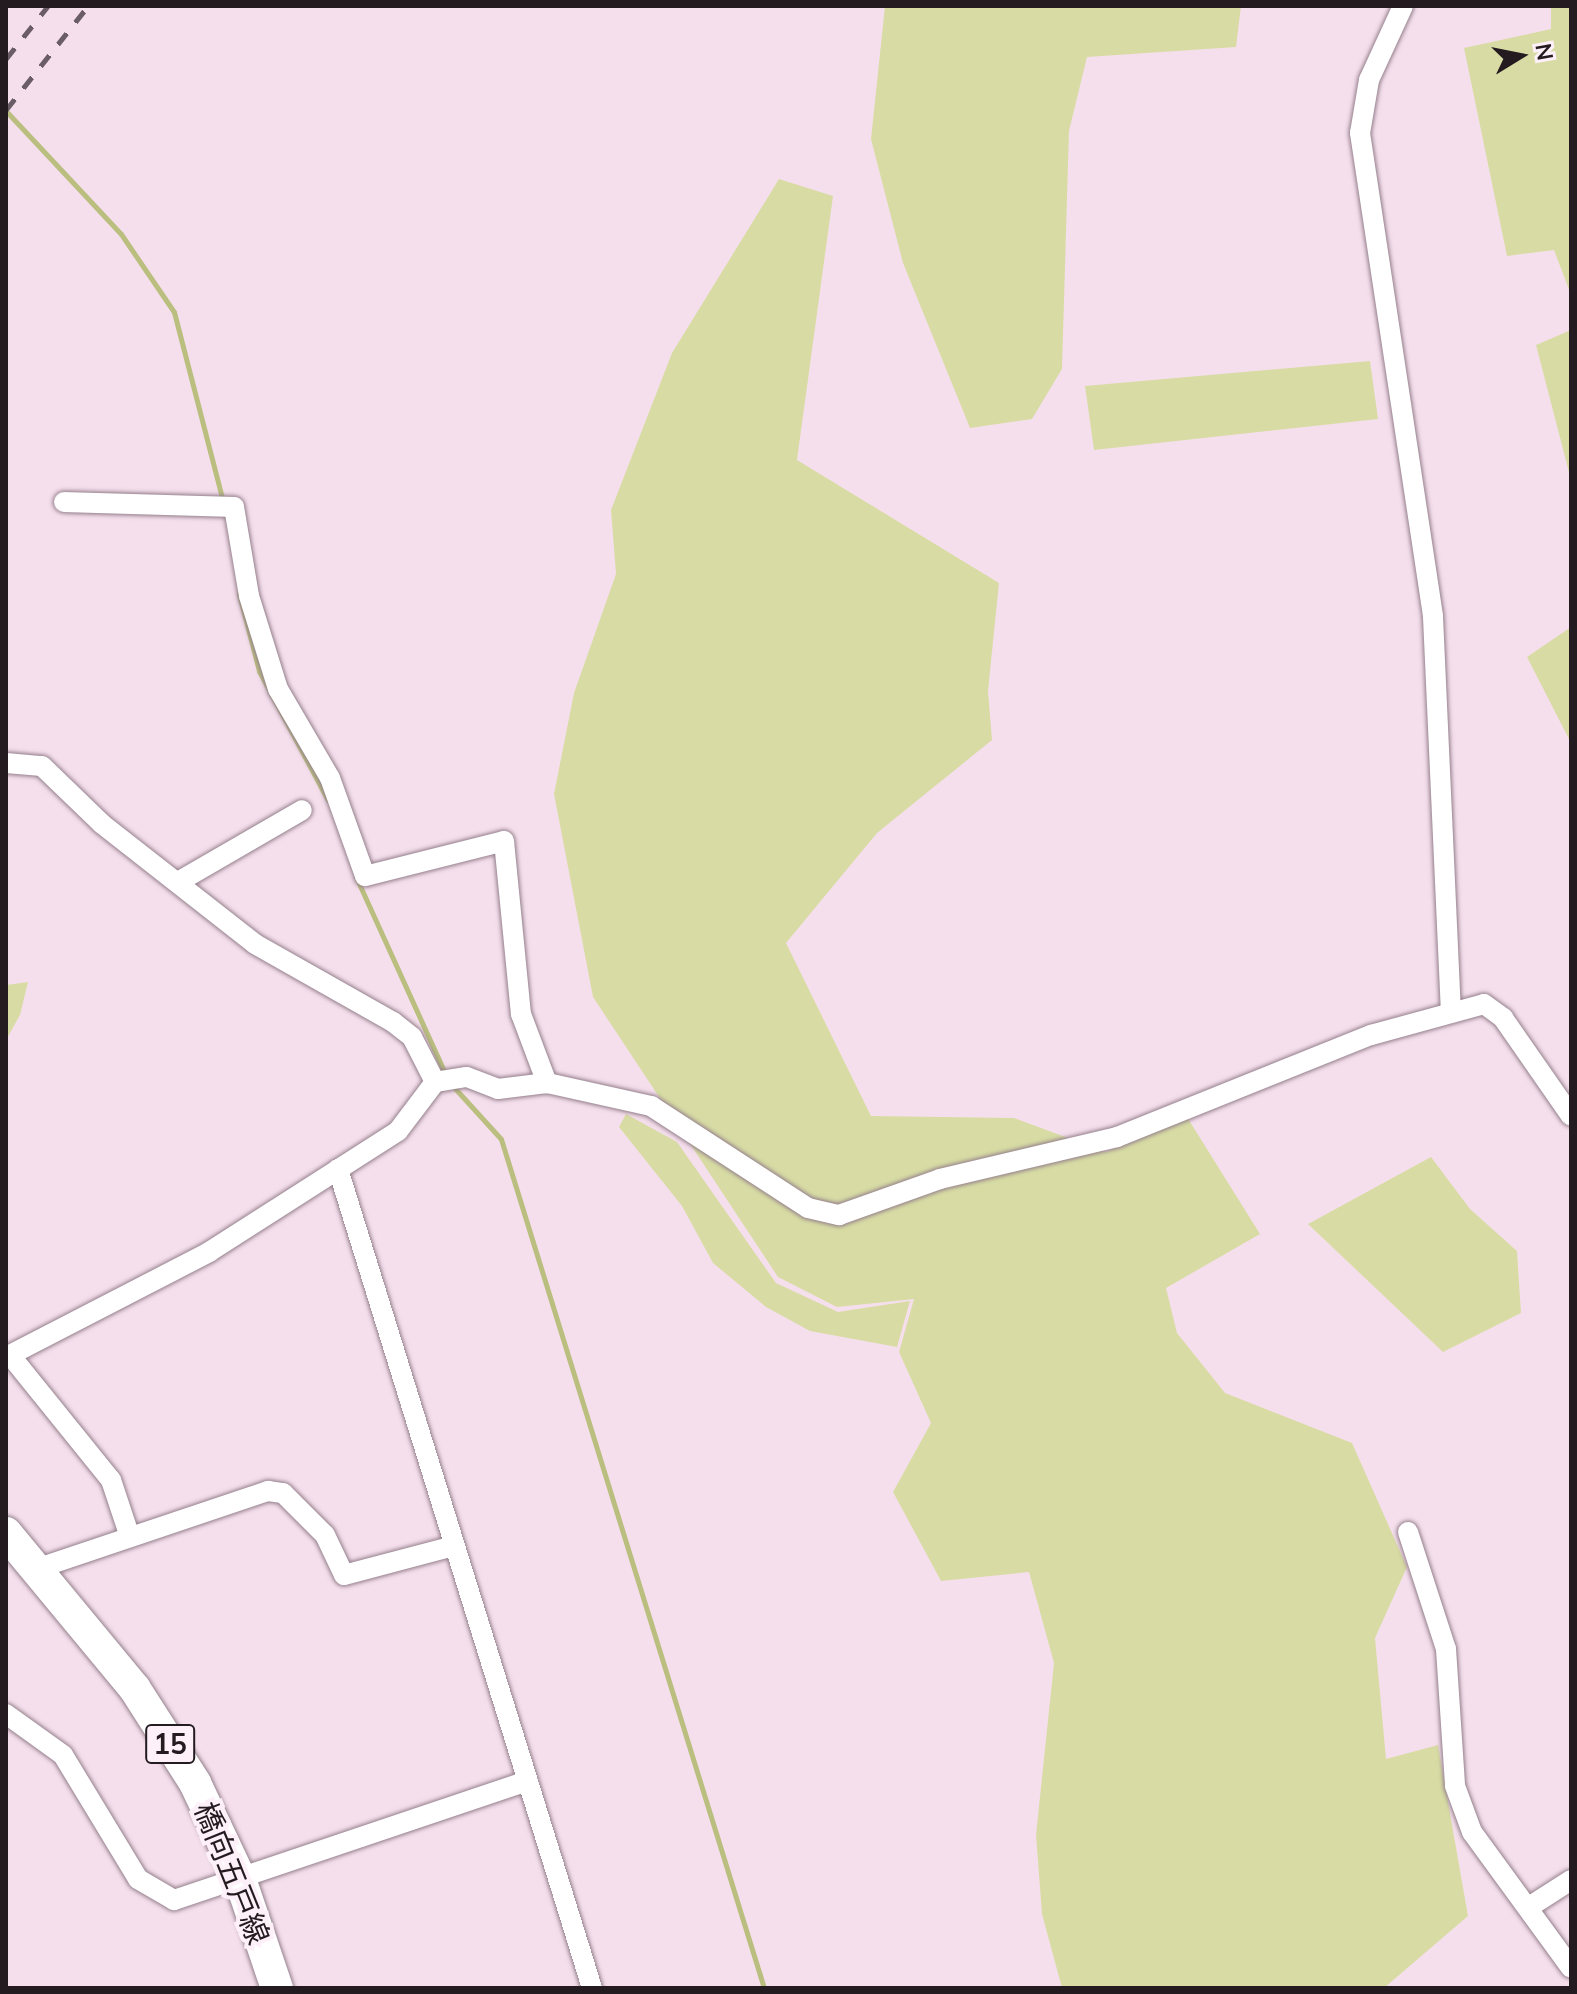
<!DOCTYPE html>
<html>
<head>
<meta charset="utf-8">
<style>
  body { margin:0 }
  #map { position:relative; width:1577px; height:1994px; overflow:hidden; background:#f6dfed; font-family:Mulish,"Noto Sans JP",sans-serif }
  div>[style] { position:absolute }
  .green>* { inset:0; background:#d8dca4 }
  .stream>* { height:5px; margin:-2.5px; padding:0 2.5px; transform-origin:2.5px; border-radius:2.5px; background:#babe7f }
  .roads { filter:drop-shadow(0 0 2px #94808c) drop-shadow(0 0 2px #94808c) }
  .minor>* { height:20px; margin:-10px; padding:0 10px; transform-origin:10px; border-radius:10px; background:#fff }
  .primary>* { height:32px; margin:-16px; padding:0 16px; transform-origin:16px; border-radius:16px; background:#fff }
  .rail>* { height:5px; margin-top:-2.5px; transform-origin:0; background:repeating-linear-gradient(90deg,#6a5d65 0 14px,transparent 0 28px) }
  span { translate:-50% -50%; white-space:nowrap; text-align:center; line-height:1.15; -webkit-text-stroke:8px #fdf0f8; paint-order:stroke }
  .shield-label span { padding:2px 6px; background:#fdf0f8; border:2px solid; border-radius:6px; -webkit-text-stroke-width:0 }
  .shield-label { font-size:28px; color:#231b20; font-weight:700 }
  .street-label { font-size:30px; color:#231b20 }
  .frame { position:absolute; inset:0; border:8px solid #231b20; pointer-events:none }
  .north { position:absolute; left:1481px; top:16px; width:80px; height:80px; -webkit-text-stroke:6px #fdf0f8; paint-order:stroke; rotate:80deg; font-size:22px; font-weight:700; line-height:32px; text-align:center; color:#231b20 }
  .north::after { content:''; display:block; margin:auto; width:28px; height:36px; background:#231b20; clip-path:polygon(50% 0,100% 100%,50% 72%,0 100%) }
</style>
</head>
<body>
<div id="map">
  <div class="green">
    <div style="clip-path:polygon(885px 6px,1241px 6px,1236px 47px,1087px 57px,1069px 131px,1062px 369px,1032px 419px,970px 428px,903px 263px,871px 139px)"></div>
    <div style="clip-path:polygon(1551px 6px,1571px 6px,1571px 295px,1554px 250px,1507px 256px,1464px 48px,1551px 29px)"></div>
    <div style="clip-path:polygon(779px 179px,833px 196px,797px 460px,999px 583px,988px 691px,992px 740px,877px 833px,786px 943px,871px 1116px,1014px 1118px,1106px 1152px,1187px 1117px,1260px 1234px,1166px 1288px,1177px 1333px,1225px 1393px,1352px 1443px,1407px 1567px,1375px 1638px,1386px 1759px,1438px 1745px,1468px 1916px,1384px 1988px,1062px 1988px,1042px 1914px,1036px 1835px,1054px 1663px,1029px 1572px,941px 1581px,893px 1492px,931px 1423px,899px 1352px,914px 1299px,837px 1307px,778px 1277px,593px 997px,554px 794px,574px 693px,616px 574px,611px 510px,672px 353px)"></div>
    <div style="clip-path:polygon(1571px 330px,1571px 480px,1536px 345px)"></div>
    <div style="clip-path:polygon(1370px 361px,1378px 419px,1094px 450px,1085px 386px)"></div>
    <div style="clip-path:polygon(1571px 627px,1571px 743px,1527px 657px)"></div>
    <div style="clip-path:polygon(28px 982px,20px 1015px,6px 1040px,6px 985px)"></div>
    <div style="clip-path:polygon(626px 1114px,677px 1142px,776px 1283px,838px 1312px,910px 1301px,897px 1347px,810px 1331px,766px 1307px,713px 1263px,682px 1206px,619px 1127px)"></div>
    <div style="clip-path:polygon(1431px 1157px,1470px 1209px,1517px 1251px,1521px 1313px,1443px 1352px,1308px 1224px)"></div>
  </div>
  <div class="stream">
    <div style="left:6px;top:111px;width:168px;rotate:46.9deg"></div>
    <div style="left:121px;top:234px;width:94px;rotate:55.8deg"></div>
    <div style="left:174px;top:312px;width:196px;rotate:75.5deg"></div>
    <div style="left:239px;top:594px;width:80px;rotate:75.4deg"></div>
    <div style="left:259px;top:671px;width:146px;rotate:61.9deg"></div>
    <div style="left:356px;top:877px;width:217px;rotate:65.6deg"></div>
    <div style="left:451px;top:1084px;width:74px;rotate:47.7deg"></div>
    <div style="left:501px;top:1139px;width:889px;rotate:72.79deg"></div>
  </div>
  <div class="roads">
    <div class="minor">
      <div style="left:1403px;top:6px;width:81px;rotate:114.7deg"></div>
      <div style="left:1369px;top:80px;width:54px;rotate:99.6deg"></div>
      <div style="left:1360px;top:133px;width:489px;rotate:81.4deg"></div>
      <div style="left:1433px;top:617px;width:395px;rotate:87.4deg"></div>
      <div style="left:64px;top:502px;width:170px;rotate:1.7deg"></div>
      <div style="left:234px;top:507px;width:90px;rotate:80.4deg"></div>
      <div style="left:249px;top:596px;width:97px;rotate:72.7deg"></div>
      <div style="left:278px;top:689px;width:103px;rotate:59.7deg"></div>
      <div style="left:330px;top:778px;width:104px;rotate:70.3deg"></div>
      <div style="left:365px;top:876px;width:143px;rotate:-14.1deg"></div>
      <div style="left:504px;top:841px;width:174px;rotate:84.4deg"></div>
      <div style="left:521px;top:1014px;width:74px;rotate:69.4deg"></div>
      <div style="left:6px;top:763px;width:36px;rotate:5deg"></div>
      <div style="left:42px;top:766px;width:83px;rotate:44deg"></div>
      <div style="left:102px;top:824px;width:194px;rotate:38.1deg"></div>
      <div style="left:255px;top:944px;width:159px;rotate:29.5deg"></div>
      <div style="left:393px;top:1022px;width:24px;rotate:38deg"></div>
      <div style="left:412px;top:1037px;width:51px;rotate:62.9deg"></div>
      <div style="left:178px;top:882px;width:143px;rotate:-30.1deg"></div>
      <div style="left:435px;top:1082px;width:32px;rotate:-9deg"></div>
      <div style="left:467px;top:1077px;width:33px;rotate:21deg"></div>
      <div style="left:498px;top:1089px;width:49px;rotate:-7deg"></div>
      <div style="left:547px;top:1083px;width:107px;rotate:12.5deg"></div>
      <div style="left:651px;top:1106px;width:187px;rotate:33deg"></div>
      <div style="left:808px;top:1208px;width:32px;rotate:13deg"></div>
      <div style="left:839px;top:1215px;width:107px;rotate:-19.6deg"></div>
      <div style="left:940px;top:1179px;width:182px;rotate:-13.3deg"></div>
      <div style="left:1117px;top:1137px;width:274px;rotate:-21.9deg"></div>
      <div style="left:1371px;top:1035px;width:117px;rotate:-15.3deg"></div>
      <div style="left:1484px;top:1004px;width:24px;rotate:36deg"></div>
      <div style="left:1503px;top:1018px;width:119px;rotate:55.2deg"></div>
      <div style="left:338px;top:1169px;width:857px;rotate:72.77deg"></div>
      <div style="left:10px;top:1355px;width:161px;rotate:51.1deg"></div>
      <div style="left:111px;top:1480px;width:57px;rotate:71.6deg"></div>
      <div style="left:6px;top:1357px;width:229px;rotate:-27.3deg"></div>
      <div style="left:209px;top:1252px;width:224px;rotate:-32.6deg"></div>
      <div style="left:398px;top:1131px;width:61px;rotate:-52.9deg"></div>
      <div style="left:1408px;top:1532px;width:123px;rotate:72deg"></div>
      <div style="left:1446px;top:1649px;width:137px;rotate:86.2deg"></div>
      <div style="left:1455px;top:1786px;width:49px;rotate:69.7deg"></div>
      <div style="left:1472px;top:1832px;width:168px;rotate:53.9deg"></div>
      <div style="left:36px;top:1569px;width:245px;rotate:-18.6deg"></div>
      <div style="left:268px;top:1491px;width:15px;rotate:8deg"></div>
      <div style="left:283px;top:1493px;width:59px;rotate:45deg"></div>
      <div style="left:325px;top:1535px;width:44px;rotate:64.6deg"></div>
      <div style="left:344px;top:1575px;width:114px;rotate:-14.8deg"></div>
      <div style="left:6px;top:1714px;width:70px;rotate:35.7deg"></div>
      <div style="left:63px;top:1755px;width:145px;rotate:58.8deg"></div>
      <div style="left:138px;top:1879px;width:42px;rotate:30.3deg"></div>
      <div style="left:174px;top:1900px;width:373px;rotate:-18.6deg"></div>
      <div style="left:1529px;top:1907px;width:50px;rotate:-32.7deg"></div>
    </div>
    <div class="primary">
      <div style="left:6px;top:1533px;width:202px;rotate:50.4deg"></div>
      <div style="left:135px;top:1689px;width:112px;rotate:57.4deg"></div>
      <div style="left:195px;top:1783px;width:103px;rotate:64.7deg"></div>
      <div style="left:239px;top:1876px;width:118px;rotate:71.3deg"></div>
    </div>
  </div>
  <div class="rail">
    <div style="left:6px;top:59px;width:68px;rotate:-51.6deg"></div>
    <div style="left:6px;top:110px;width:132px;rotate:-51.7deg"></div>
  </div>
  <div class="shield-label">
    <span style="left:170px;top:1744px">15</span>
  </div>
  <div class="street-label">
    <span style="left:232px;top:1873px;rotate:68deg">橋向五戸線</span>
  </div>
  <div class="frame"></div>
  <div class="north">N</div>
</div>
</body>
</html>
